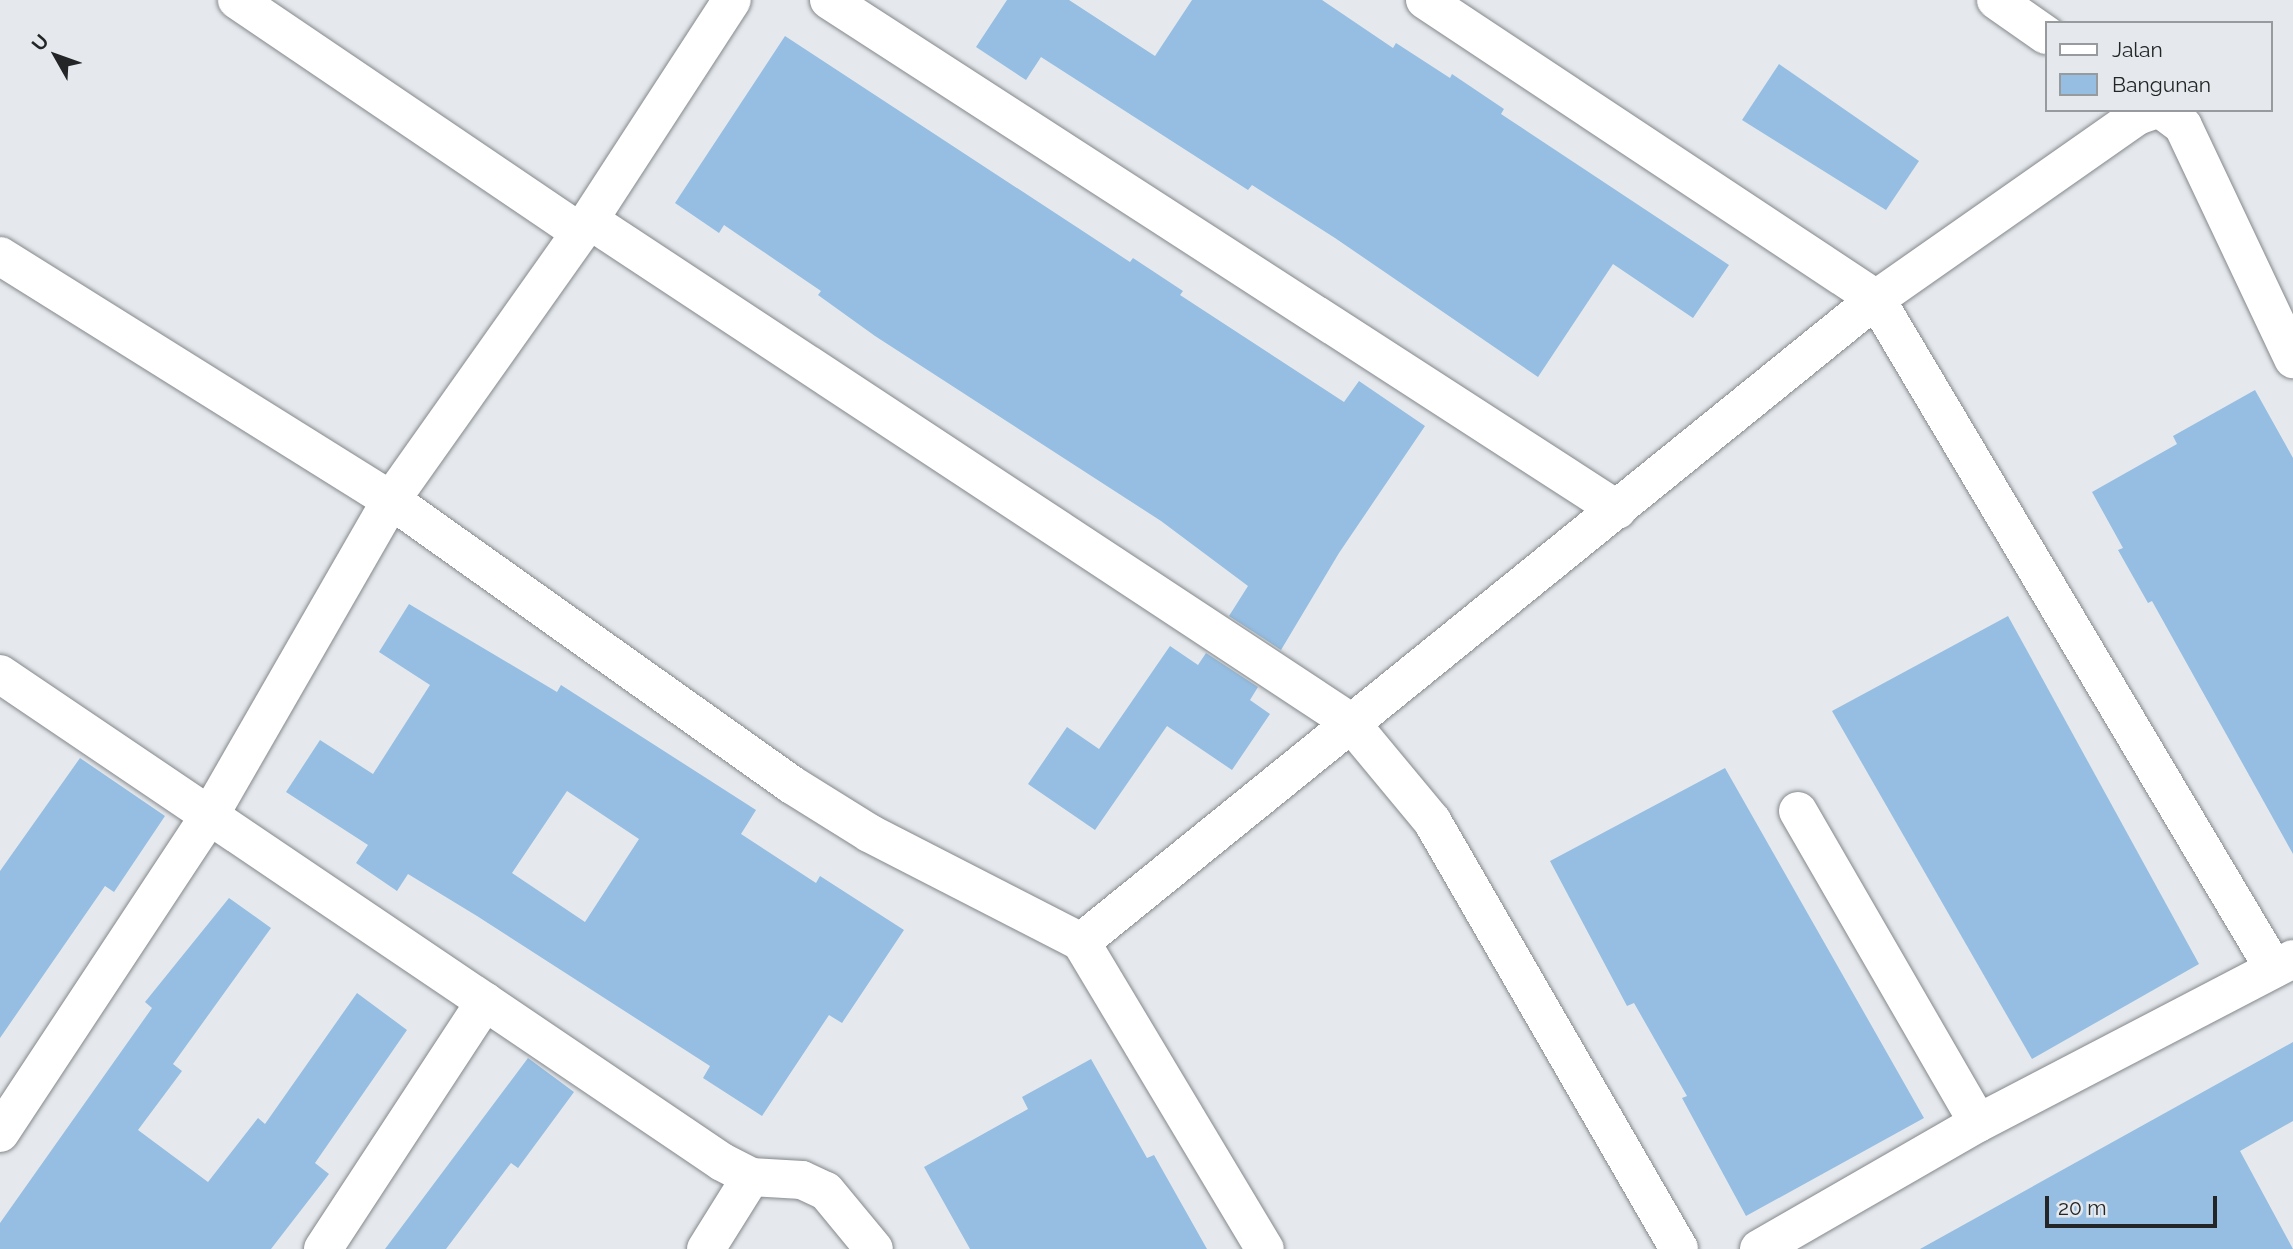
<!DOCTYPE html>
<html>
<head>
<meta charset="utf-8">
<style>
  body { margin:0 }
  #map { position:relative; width:2293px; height:1249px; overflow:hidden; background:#e5e9ed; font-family:Raleway,sans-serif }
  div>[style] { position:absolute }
  .building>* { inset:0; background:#95bee2 }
  .roads { filter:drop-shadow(0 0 2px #84888b) drop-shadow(0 0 2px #84888b) }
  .minor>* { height:38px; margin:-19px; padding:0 19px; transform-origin:19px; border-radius:19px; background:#fff }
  span { translate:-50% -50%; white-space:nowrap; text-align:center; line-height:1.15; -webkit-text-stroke:7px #e5e9ed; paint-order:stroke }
  .legend { position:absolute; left:2045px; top:21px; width:228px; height:91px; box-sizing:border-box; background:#e5e9ed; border:2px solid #979b9d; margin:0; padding:9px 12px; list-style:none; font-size:21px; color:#232526 }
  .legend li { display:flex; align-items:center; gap:14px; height:35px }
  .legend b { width:35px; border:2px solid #979b9d }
  .north { position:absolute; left:21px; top:21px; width:70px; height:70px; -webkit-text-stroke:5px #e5e9ed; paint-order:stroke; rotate:310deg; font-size:19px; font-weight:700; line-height:28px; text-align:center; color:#232526 }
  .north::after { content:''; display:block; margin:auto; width:24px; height:32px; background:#232526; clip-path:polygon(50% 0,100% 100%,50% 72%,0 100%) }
  .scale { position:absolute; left:2045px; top:1196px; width:172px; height:32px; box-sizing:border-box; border:4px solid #232526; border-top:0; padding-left:9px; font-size:21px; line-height:24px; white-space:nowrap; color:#232526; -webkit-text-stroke:5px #e5e9ed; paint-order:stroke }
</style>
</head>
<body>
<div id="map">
  <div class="building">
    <div style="clip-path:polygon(1007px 0,1069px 0,1155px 56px,1192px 0,1322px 0,1393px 48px,1396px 43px,1450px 78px,1452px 74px,1504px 109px,1501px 114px,1729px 265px,1693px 318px,1613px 264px,1538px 377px,1335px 238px,1252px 185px,1248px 190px,1041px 57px,1026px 80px,976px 47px)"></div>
    <div style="clip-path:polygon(785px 36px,1130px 262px,1133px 258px,1183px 291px,1180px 295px,1344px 402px,1359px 381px,1425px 426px,1339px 553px,1281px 650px,1229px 616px,1248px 586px,1161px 521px,875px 336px,818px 295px,821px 291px,724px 225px,719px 233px,675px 203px)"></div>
    <div style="clip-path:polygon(1779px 64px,1919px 161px,1886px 210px,1742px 120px)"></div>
    <div style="clip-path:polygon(2255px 390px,2293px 458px,2293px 854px,2152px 601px,2148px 603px,2118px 550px,2123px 548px,2092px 492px,2177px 444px,2173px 436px)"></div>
    <div style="clip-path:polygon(evenodd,409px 604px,557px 692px,561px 685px,756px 810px,741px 834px,816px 883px,820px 876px,904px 930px,842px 1023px,829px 1015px,762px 1116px,703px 1078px,710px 1066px,477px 916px,408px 874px,397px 891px,356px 863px,368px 845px,286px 792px,320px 740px,373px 774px,430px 685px,379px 652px,409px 604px,567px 791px,639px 839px,585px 922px,512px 873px,567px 791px)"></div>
    <div style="clip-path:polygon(2008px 616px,2199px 964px,2032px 1059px,1832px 711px)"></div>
    <div style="clip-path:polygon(1170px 646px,1198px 665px,1206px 653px,1258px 687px,1250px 700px,1270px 714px,1232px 770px,1167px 726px,1095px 830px,1028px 784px,1067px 727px,1099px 749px)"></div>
    <div style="clip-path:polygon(80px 758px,165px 816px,114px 892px,105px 886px,0 1038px,0 871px)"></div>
    <div style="clip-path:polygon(1725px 768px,1924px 1118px,1746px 1216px,1682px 1098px,1687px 1096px,1634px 1003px,1627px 1006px,1550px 861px)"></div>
    <div style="clip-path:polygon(229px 898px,271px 928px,173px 1064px,182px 1071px,138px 1130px,208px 1182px,258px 1118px,265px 1124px,357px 993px,407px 1030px,315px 1163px,329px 1174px,271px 1249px,0 1249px,0 1223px,152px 1008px,145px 1002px)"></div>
    <div style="clip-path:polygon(2293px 1042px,2293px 1121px,2240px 1151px,2293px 1249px,1920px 1249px)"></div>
    <div style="clip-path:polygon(528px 1058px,574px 1092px,518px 1168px,511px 1163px,446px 1249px,385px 1249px)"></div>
    <div style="clip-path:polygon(1091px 1059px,1147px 1158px,1154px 1155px,1207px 1249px,970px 1249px,924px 1167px,1028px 1109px,1022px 1097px)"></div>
  </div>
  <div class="roads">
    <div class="minor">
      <div style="left:237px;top:0;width:414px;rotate:34.1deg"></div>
      <div style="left:829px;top:0;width:939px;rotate:32.88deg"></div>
      <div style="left:1425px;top:0;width:541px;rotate:33.54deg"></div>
      <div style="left:1876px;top:299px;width:779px;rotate:59.29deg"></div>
      <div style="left:1996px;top:0;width:61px;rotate:35deg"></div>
      <div style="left:2162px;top:110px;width:26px;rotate:37deg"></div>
      <div style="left:2183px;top:126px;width:258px;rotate:64.7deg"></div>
      <div style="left:589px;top:220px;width:910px;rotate:33.39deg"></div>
      <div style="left:1349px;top:721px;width:130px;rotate:50.3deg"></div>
      <div style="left:1432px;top:821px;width:494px;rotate:60deg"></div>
      <div style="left:0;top:256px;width:461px;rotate:32deg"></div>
      <div style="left:391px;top:500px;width:492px;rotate:35.4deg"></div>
      <div style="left:792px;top:785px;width:91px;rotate:31.9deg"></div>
      <div style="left:869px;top:833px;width:238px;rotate:27.2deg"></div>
      <div style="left:1081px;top:942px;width:358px;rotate:59.1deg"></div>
      <div style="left:0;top:674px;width:871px;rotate:34.05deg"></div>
      <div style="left:722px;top:1162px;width:33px;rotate:27deg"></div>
      <div style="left:751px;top:1177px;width:51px;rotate:3.4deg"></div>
      <div style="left:802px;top:1180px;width:26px;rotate:25deg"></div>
      <div style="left:826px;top:1191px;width:75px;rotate:50.4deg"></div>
      <div style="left:1798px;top:811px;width:360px;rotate:60deg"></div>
      <div style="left:1081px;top:942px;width:1022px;rotate:-38.97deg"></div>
      <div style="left:1876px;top:299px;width:319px;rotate:-35deg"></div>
      <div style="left:2137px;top:116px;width:18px;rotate:-19deg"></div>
      <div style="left:0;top:1133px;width:383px;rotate:-56.6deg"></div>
      <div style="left:211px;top:813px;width:361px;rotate:-60.1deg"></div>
      <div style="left:391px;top:500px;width:343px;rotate:-54.7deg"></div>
      <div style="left:589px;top:220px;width:262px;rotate:-57deg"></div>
      <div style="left:323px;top:1249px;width:296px;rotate:-56.8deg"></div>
      <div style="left:706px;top:1249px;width:85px;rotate:-58deg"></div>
      <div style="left:1759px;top:1249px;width:253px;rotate:-29.9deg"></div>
      <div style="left:1978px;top:1123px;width:355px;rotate:-27.5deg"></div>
    </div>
  </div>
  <ul class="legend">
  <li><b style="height:9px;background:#fff"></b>Jalan</li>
  <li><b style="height:19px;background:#95bee2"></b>Bangunan</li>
  </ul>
  <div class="north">U</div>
  <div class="scale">20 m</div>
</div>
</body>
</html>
